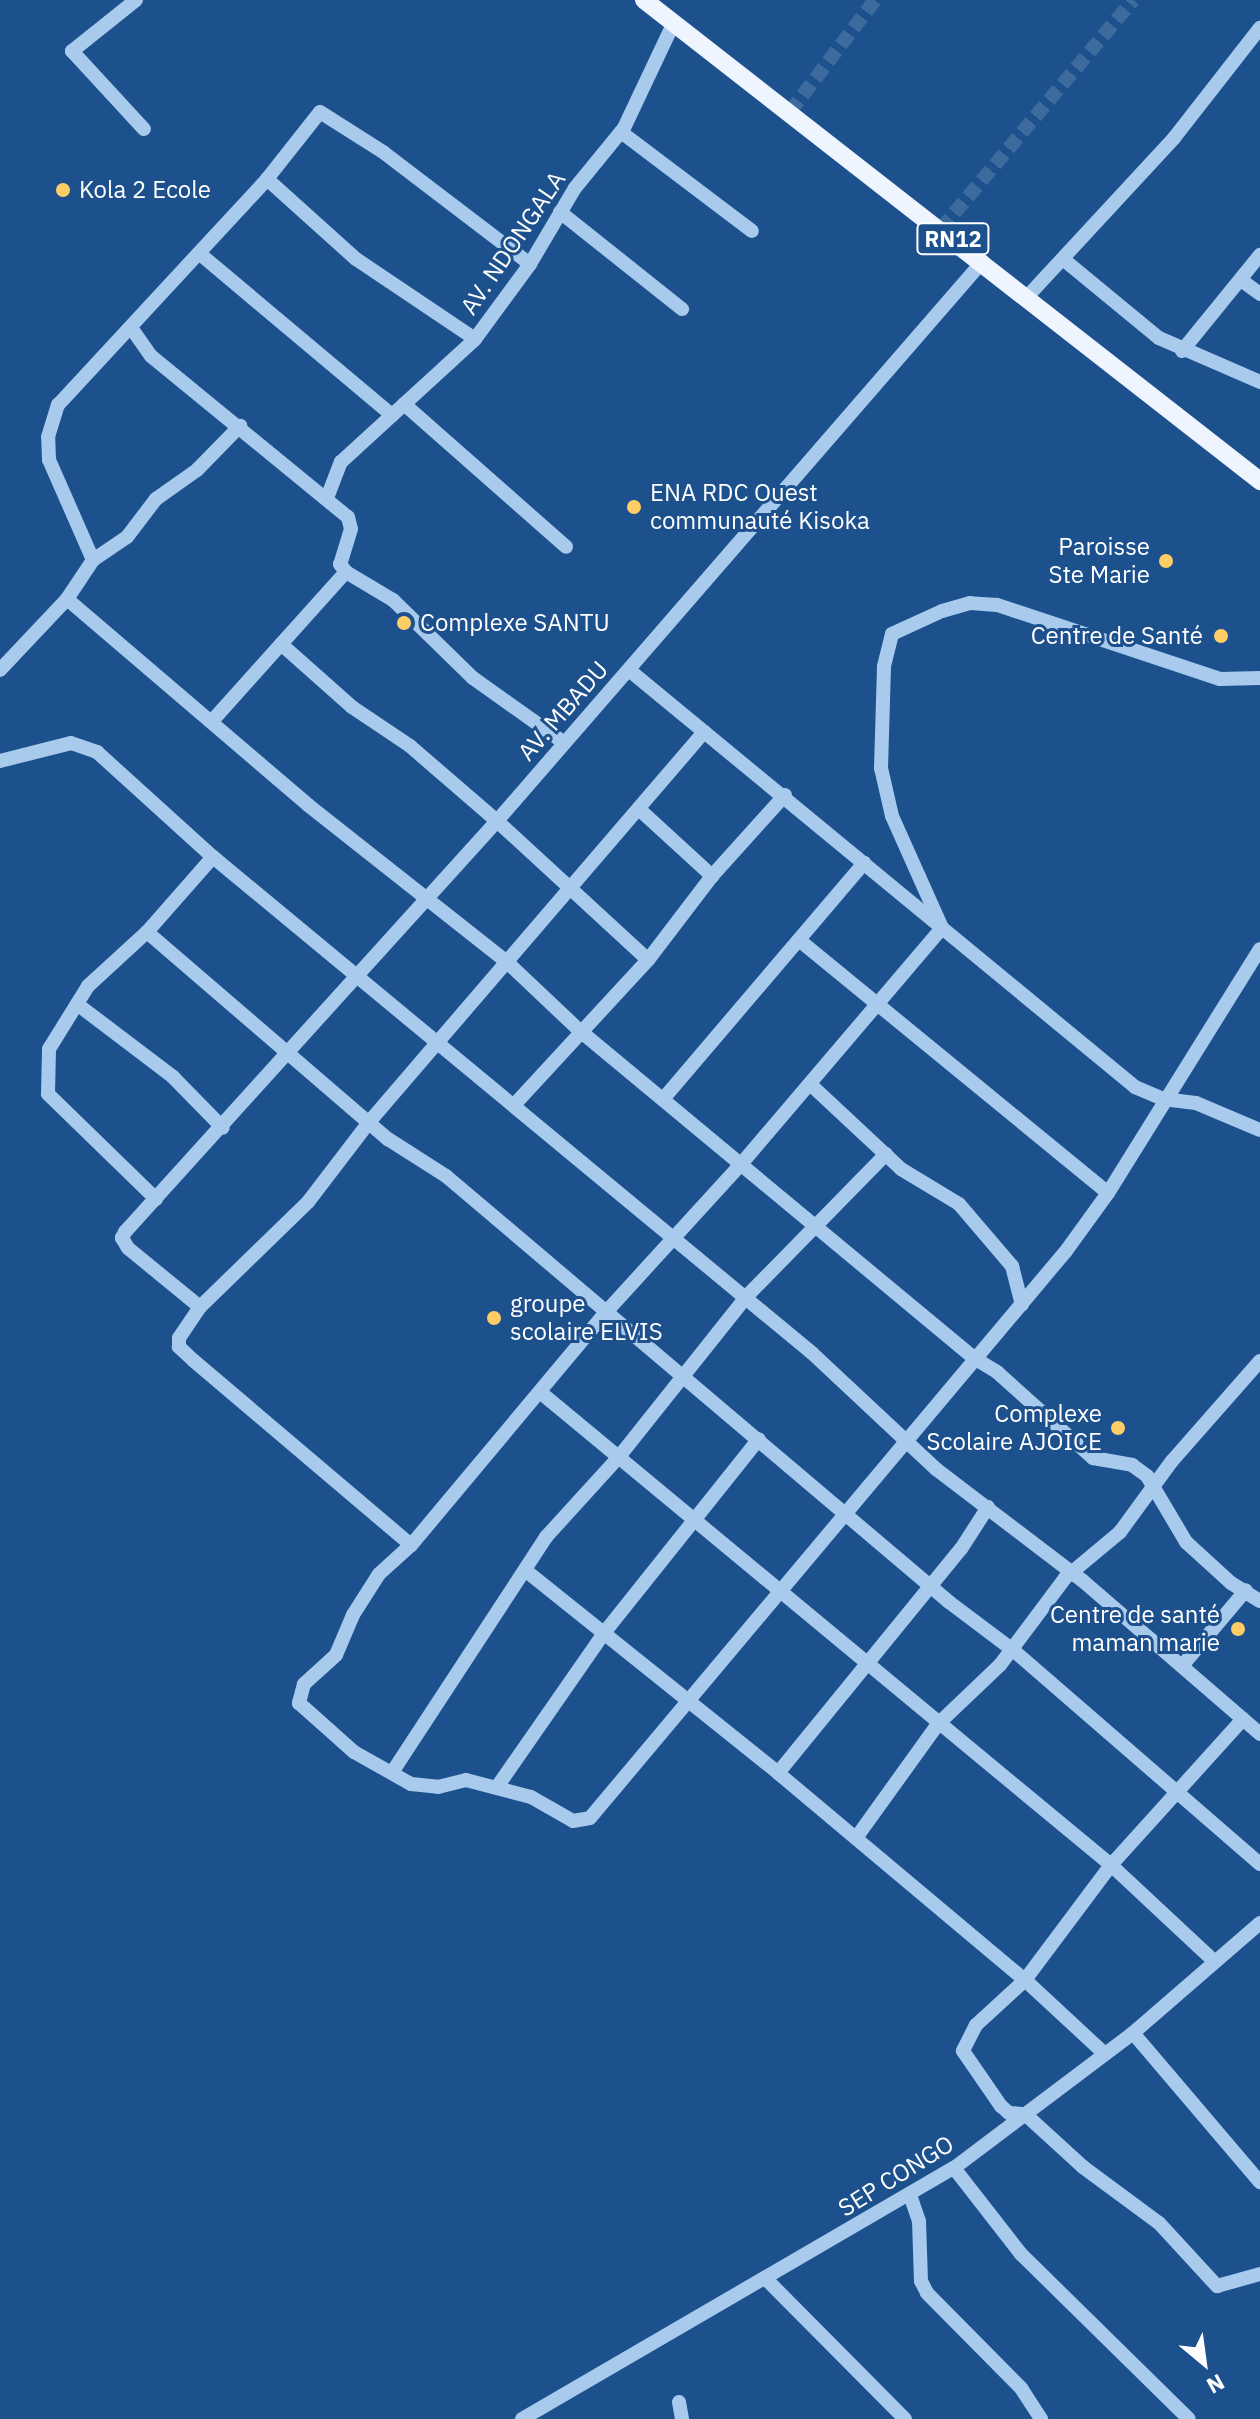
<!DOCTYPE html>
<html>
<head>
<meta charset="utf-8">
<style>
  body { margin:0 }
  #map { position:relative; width:1260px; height:2419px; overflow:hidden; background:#1c518d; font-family:"IBM Plex Sans",sans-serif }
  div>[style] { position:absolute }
  .minor-tunnel>* { height:14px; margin-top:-7px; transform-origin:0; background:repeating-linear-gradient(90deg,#3e6b9e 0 14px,transparent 0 21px) }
  .minor>* { height:14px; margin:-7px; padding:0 7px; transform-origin:7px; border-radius:7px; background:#a8caed }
  .major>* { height:18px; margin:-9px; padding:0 9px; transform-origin:9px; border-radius:9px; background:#eff5ff }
  .dots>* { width:22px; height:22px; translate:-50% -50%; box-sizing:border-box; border:4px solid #1c518d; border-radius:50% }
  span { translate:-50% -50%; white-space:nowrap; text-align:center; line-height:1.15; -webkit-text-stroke:6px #1c518d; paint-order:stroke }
  .shield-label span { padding:2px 6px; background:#1c518d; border:2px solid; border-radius:6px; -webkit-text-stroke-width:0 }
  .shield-label { font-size:22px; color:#fff; font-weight:700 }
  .poi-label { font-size:24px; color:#fff }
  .left { translate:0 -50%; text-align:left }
  .right { translate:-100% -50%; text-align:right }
  .street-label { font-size:24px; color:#fff }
  .north { position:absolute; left:1164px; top:2323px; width:80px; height:80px; -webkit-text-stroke:6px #1c518d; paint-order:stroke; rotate:151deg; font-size:22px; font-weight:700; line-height:32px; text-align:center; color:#fff }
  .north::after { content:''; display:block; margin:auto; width:28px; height:36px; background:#fff; clip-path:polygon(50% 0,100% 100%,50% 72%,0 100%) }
</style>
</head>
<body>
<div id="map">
  <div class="minor-tunnel">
    <div style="left:790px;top:112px;width:141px;rotate:-52.8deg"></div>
    <div style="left:941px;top:229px;width:299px;rotate:-50deg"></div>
  </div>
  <div class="minor">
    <div style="left:136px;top:0;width:82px;rotate:141.4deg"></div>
    <div style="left:72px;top:51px;width:106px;rotate:47.3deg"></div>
    <div style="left:621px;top:132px;width:164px;rotate:37.1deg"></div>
    <div style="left:267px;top:179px;width:120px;rotate:42deg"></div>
    <div style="left:356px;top:259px;width:143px;rotate:33.9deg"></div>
    <div style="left:560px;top:212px;width:156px;rotate:38.5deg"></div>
    <div style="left:200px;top:254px;width:251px;rotate:40deg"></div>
    <div style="left:1063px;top:259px;width:124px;rotate:39.5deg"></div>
    <div style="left:1159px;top:338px;width:110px;rotate:23.5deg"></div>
    <div style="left:1241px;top:280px;width:24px;rotate:36deg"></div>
    <div style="left:1026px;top:298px;width:218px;rotate:-47.2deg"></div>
    <div style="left:1174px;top:138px;width:140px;rotate:-52deg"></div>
    <div style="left:132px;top:329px;width:33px;rotate:55deg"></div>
    <div style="left:151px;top:356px;width:254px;rotate:39.3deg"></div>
    <div style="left:348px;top:517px;width:12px;rotate:76deg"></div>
    <div style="left:351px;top:529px;width:37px;rotate:107deg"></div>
    <div style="left:340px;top:564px;width:10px;rotate:53deg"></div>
    <div style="left:346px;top:572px;width:55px;rotate:30.8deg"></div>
    <div style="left:393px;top:600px;width:112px;rotate:44.3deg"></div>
    <div style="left:473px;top:678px;width:110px;rotate:35.4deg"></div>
    <div style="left:1182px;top:351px;width:124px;rotate:-50.9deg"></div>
    <div style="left:404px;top:404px;width:216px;rotate:41.4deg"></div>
    <div style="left:327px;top:498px;width:39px;rotate:-69deg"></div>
    <div style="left:341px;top:462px;width:182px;rotate:-42.5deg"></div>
    <div style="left:475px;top:339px;width:93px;rotate:-53.7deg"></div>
    <div style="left:530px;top:264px;width:88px;rotate:-59.4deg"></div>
    <div style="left:575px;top:188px;width:77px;rotate:-50.8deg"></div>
    <div style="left:624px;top:128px;width:117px;rotate:-64.7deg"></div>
    <div style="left:93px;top:560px;width:41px;rotate:-34.1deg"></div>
    <div style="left:127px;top:537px;width:48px;rotate:-52.7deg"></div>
    <div style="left:156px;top:499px;width:50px;rotate:-35.3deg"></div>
    <div style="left:197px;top:470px;width:62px;rotate:-45.7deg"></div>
    <div style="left:67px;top:599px;width:317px;rotate:40.5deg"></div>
    <div style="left:308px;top:805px;width:253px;rotate:38.3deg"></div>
    <div style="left:507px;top:962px;width:99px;rotate:43.4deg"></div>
    <div style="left:579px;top:1030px;width:513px;rotate:39.71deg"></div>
    <div style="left:974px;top:1358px;width:27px;rotate:31deg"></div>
    <div style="left:997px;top:1372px;width:129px;rotate:41.9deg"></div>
    <div style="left:1093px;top:1458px;width:40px;rotate:10deg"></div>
    <div style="left:1132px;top:1465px;width:19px;rotate:36deg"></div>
    <div style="left:1147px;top:1476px;width:77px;rotate:59.4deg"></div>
    <div style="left:1186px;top:1542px;width:61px;rotate:42.3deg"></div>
    <div style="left:1231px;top:1583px;width:34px;rotate:32deg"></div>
    <div style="left:281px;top:644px;width:95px;rotate:41.6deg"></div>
    <div style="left:352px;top:707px;width:70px;rotate:33.9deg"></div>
    <div style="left:410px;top:746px;width:115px;rotate:40.8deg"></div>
    <div style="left:497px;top:821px;width:205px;rotate:42.6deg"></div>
    <div style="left:0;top:670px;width:98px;rotate:-46.7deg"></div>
    <div style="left:67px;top:599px;width:47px;rotate:-56.3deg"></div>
    <div style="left:93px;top:560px;width:109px;rotate:-113.7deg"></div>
    <div style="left:49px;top:460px;width:23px;rotate:-92deg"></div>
    <div style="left:48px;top:437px;width:34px;rotate:-73deg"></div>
    <div style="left:58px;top:405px;width:308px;rotate:-47.2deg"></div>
    <div style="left:267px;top:179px;width:85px;rotate:-51.7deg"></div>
    <div style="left:320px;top:112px;width:75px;rotate:32.4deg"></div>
    <div style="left:383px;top:152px;width:185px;rotate:37.3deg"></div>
    <div style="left:629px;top:670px;width:656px;rotate:39.49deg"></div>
    <div style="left:1135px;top:1087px;width:30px;rotate:23deg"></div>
    <div style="left:1163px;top:1099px;width:33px;rotate:7deg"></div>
    <div style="left:1196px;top:1103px;width:69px;rotate:22.9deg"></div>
    <div style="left:1260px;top:678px;width:40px;rotate:178.6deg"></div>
    <div style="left:1220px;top:679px;width:235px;rotate:-161.6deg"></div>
    <div style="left:997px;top:605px;width:27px;rotate:-176deg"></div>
    <div style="left:970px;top:603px;width:29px;rotate:164deg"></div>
    <div style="left:942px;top:611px;width:55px;rotate:155.3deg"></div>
    <div style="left:892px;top:634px;width:34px;rotate:104deg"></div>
    <div style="left:884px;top:667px;width:101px;rotate:91.7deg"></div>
    <div style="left:881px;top:768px;width:49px;rotate:77.1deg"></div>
    <div style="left:892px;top:816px;width:123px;rotate:65.9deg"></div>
    <div style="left:942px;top:928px;width:307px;rotate:130.4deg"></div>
    <div style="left:743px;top:1162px;width:203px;rotate:132.4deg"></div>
    <div style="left:606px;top:1312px;width:304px;rotate:129.9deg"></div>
    <div style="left:411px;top:1545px;width:43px;rotate:137.8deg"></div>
    <div style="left:379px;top:1574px;width:49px;rotate:122.4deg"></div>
    <div style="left:353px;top:1615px;width:43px;rotate:113deg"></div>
    <div style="left:336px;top:1655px;width:43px;rotate:137.8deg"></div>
    <div style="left:304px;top:1684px;width:20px;rotate:105deg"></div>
    <div style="left:299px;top:1703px;width:74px;rotate:41.7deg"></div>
    <div style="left:354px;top:1752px;width:65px;rotate:29.3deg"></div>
    <div style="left:411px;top:1784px;width:27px;rotate:6deg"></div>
    <div style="left:438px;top:1787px;width:29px;rotate:-14deg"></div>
    <div style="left:466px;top:1780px;width:67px;rotate:14.7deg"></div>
    <div style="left:531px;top:1797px;width:48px;rotate:29.7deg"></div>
    <div style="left:573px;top:1821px;width:17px;rotate:-10deg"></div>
    <div style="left:590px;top:1818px;width:740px;rotate:-49.99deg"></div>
    <div style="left:1066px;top:1251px;width:72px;rotate:-54.1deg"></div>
    <div style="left:1108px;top:1193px;width:287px;rotate:-58.1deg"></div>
    <div style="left:213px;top:720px;width:199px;rotate:-48.1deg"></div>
    <div style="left:0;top:761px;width:73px;rotate:-14.2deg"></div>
    <div style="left:71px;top:743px;width:28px;rotate:19deg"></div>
    <div style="left:97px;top:752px;width:156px;rotate:42.2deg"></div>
    <div style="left:213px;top:857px;width:778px;rotate:39.63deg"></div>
    <div style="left:812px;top:1353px;width:170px;rotate:43.1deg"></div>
    <div style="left:936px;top:1469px;width:185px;rotate:37.3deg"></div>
    <div style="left:1083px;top:1581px;width:234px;rotate:40.8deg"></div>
    <div style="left:640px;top:810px;width:98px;rotate:42.5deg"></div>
    <div style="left:147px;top:932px;width:318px;rotate:40.7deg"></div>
    <div style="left:388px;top:1139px;width:69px;rotate:32.5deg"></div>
    <div style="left:446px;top:1176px;width:659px;rotate:40.26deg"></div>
    <div style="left:949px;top:1602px;width:80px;rotate:36.9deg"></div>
    <div style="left:1013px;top:1650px;width:327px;rotate:40.9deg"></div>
    <div style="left:799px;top:940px;width:399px;rotate:39.3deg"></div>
    <div style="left:77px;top:1004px;width:121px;rotate:37.2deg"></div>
    <div style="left:173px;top:1077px;width:71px;rotate:45.6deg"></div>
    <div style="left:810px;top:1084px;width:125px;rotate:43deg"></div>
    <div style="left:901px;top:1169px;width:68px;rotate:31.1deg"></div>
    <div style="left:959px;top:1204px;width:82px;rotate:49.5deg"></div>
    <div style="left:1012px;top:1266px;width:40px;rotate:75.6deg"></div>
    <div style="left:664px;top:1098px;width:309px;rotate:-49.6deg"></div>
    <div style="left:515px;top:1104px;width:196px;rotate:-47.3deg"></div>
    <div style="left:648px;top:960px;width:106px;rotate:-52.7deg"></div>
    <div style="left:712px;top:876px;width:109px;rotate:-48deg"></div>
    <div style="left:156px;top:1199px;width:151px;rotate:-135.8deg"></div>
    <div style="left:48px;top:1094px;width:45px;rotate:-88.7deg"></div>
    <div style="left:49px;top:1049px;width:74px;rotate:-58.2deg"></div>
    <div style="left:88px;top:986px;width:80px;rotate:-42.5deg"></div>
    <div style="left:147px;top:932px;width:100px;rotate:-48.7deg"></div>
    <div style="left:200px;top:1307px;width:93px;rotate:-140.7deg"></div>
    <div style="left:128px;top:1248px;width:12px;rotate:-121deg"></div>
    <div style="left:122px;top:1238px;width:7px;rotate:-63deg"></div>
    <div style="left:125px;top:1232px;width:554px;rotate:-47.85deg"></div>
    <div style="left:497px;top:821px;width:741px;rotate:-49.05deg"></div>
    <div style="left:540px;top:1392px;width:741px;rotate:39.64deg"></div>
    <div style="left:1111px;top:1865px;width:142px;rotate:43deg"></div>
    <div style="left:411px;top:1545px;width:285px;rotate:-139.7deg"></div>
    <div style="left:194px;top:1361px;width:21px;rotate:-137deg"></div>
    <div style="left:179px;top:1347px;width:9px;rotate:-90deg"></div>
    <div style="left:179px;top:1338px;width:37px;rotate:-56deg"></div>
    <div style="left:200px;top:1307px;width:151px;rotate:-44.2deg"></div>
    <div style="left:308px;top:1202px;width:102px;rotate:-52.6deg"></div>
    <div style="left:370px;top:1121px;width:513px;rotate:-49.35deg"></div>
    <div style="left:525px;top:1570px;width:324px;rotate:38.7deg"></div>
    <div style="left:778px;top:1773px;width:322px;rotate:40deg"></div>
    <div style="left:1025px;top:1980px;width:109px;rotate:42.8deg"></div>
    <div style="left:1182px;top:1666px;width:99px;rotate:-49.9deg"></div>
    <div style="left:1243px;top:1719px;width:197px;rotate:132.1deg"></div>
    <div style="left:1111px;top:1865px;width:144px;rotate:126.8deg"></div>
    <div style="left:1025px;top:1980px;width:67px;rotate:137.4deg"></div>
    <div style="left:976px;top:2025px;width:29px;rotate:117deg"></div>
    <div style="left:963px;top:2051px;width:67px;rotate:55.4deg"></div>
    <div style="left:1001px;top:2106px;width:11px;rotate:41deg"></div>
    <div style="left:1009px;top:2113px;width:16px;rotate:4deg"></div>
    <div style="left:1025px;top:2114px;width:79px;rotate:42.4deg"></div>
    <div style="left:1083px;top:2167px;width:94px;rotate:36.4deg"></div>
    <div style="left:1159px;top:2223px;width:86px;rotate:47.4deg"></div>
    <div style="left:1217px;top:2286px;width:45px;rotate:-15.6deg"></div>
    <div style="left:393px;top:1771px;width:280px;rotate:-56.8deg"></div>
    <div style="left:546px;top:1537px;width:107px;rotate:-47.7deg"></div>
    <div style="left:618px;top:1458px;width:206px;rotate:-51.5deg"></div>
    <div style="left:746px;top:1297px;width:200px;rotate:-45.6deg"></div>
    <div style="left:778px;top:1773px;width:289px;rotate:-50.8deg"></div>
    <div style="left:961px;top:1549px;width:50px;rotate:-57.3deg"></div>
    <div style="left:497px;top:1787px;width:188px;rotate:-55.2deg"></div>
    <div style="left:604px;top:1633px;width:248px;rotate:-51.4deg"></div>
    <div style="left:856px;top:1838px;width:140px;rotate:-54.3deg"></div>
    <div style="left:938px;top:1724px;width:86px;rotate:-43.6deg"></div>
    <div style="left:1000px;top:1665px;width:109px;rotate:-53.2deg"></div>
    <div style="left:1065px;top:1578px;width:72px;rotate:-39.9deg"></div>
    <div style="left:1120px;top:1532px;width:88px;rotate:-53.8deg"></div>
    <div style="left:1172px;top:1461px;width:133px;rotate:-48.7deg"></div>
    <div style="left:1133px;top:2033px;width:196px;rotate:49.6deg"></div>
    <div style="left:954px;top:2168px;width:109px;rotate:52.1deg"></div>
    <div style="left:1021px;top:2254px;width:235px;rotate:44.5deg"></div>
    <div style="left:910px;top:2195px;width:28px;rotate:71deg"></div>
    <div style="left:919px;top:2221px;width:60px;rotate:88.1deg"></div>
    <div style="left:921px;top:2281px;width:13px;rotate:63deg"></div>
    <div style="left:927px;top:2293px;width:134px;rotate:45.3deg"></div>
    <div style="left:1021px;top:2388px;width:37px;rotate:57deg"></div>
    <div style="left:767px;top:2280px;width:196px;rotate:45.2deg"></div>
    <div style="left:679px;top:2402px;width:17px;rotate:80deg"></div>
    <div style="left:522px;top:2419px;width:500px;rotate:-30.2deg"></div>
    <div style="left:954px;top:2168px;width:224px;rotate:-37deg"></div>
    <div style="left:1133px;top:2033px;width:168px;rotate:-40.9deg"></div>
  </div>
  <div class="major">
    <div style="left:644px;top:0;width:782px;rotate:37.98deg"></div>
  </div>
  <div class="dots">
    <div style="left:63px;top:190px;background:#fecd66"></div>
    <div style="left:634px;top:507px;background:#fecd66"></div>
    <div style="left:1166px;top:561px;background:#fecd66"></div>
    <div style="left:404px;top:623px;background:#fecd66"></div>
    <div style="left:1221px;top:636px;background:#fecd66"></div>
    <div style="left:494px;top:1318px;background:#fecd66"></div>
    <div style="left:1118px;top:1428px;background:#fecd66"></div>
    <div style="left:1238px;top:1629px;background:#fecd66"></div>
  </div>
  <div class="shield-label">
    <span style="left:953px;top:239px">RN12</span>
  </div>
  <div class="poi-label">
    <span class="left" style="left:79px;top:190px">Kola 2 Ecole</span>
    <span class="left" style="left:650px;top:507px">ENA RDC Ouest<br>communauté Kisoka</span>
    <span class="right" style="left:1150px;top:561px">Paroisse<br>Ste Marie</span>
    <span class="left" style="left:420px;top:623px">Complexe SANTU</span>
    <span class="right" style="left:1203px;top:636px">Centre de Santé</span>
    <span class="left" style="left:510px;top:1318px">groupe<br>scolaire ELVIS</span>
    <span class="right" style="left:1102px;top:1428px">Complexe<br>Scolaire AJOICE</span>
    <span class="right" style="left:1220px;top:1629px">Centre de santé<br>maman marie</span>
  </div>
  <div class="street-label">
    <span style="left:513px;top:243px;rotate:-56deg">AV. NDONGALA</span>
    <span style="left:563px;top:711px;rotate:-49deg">AV. MBADU</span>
    <span style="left:896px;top:2176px;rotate:-32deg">SEP CONGO</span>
  </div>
  <div class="north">N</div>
</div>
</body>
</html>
